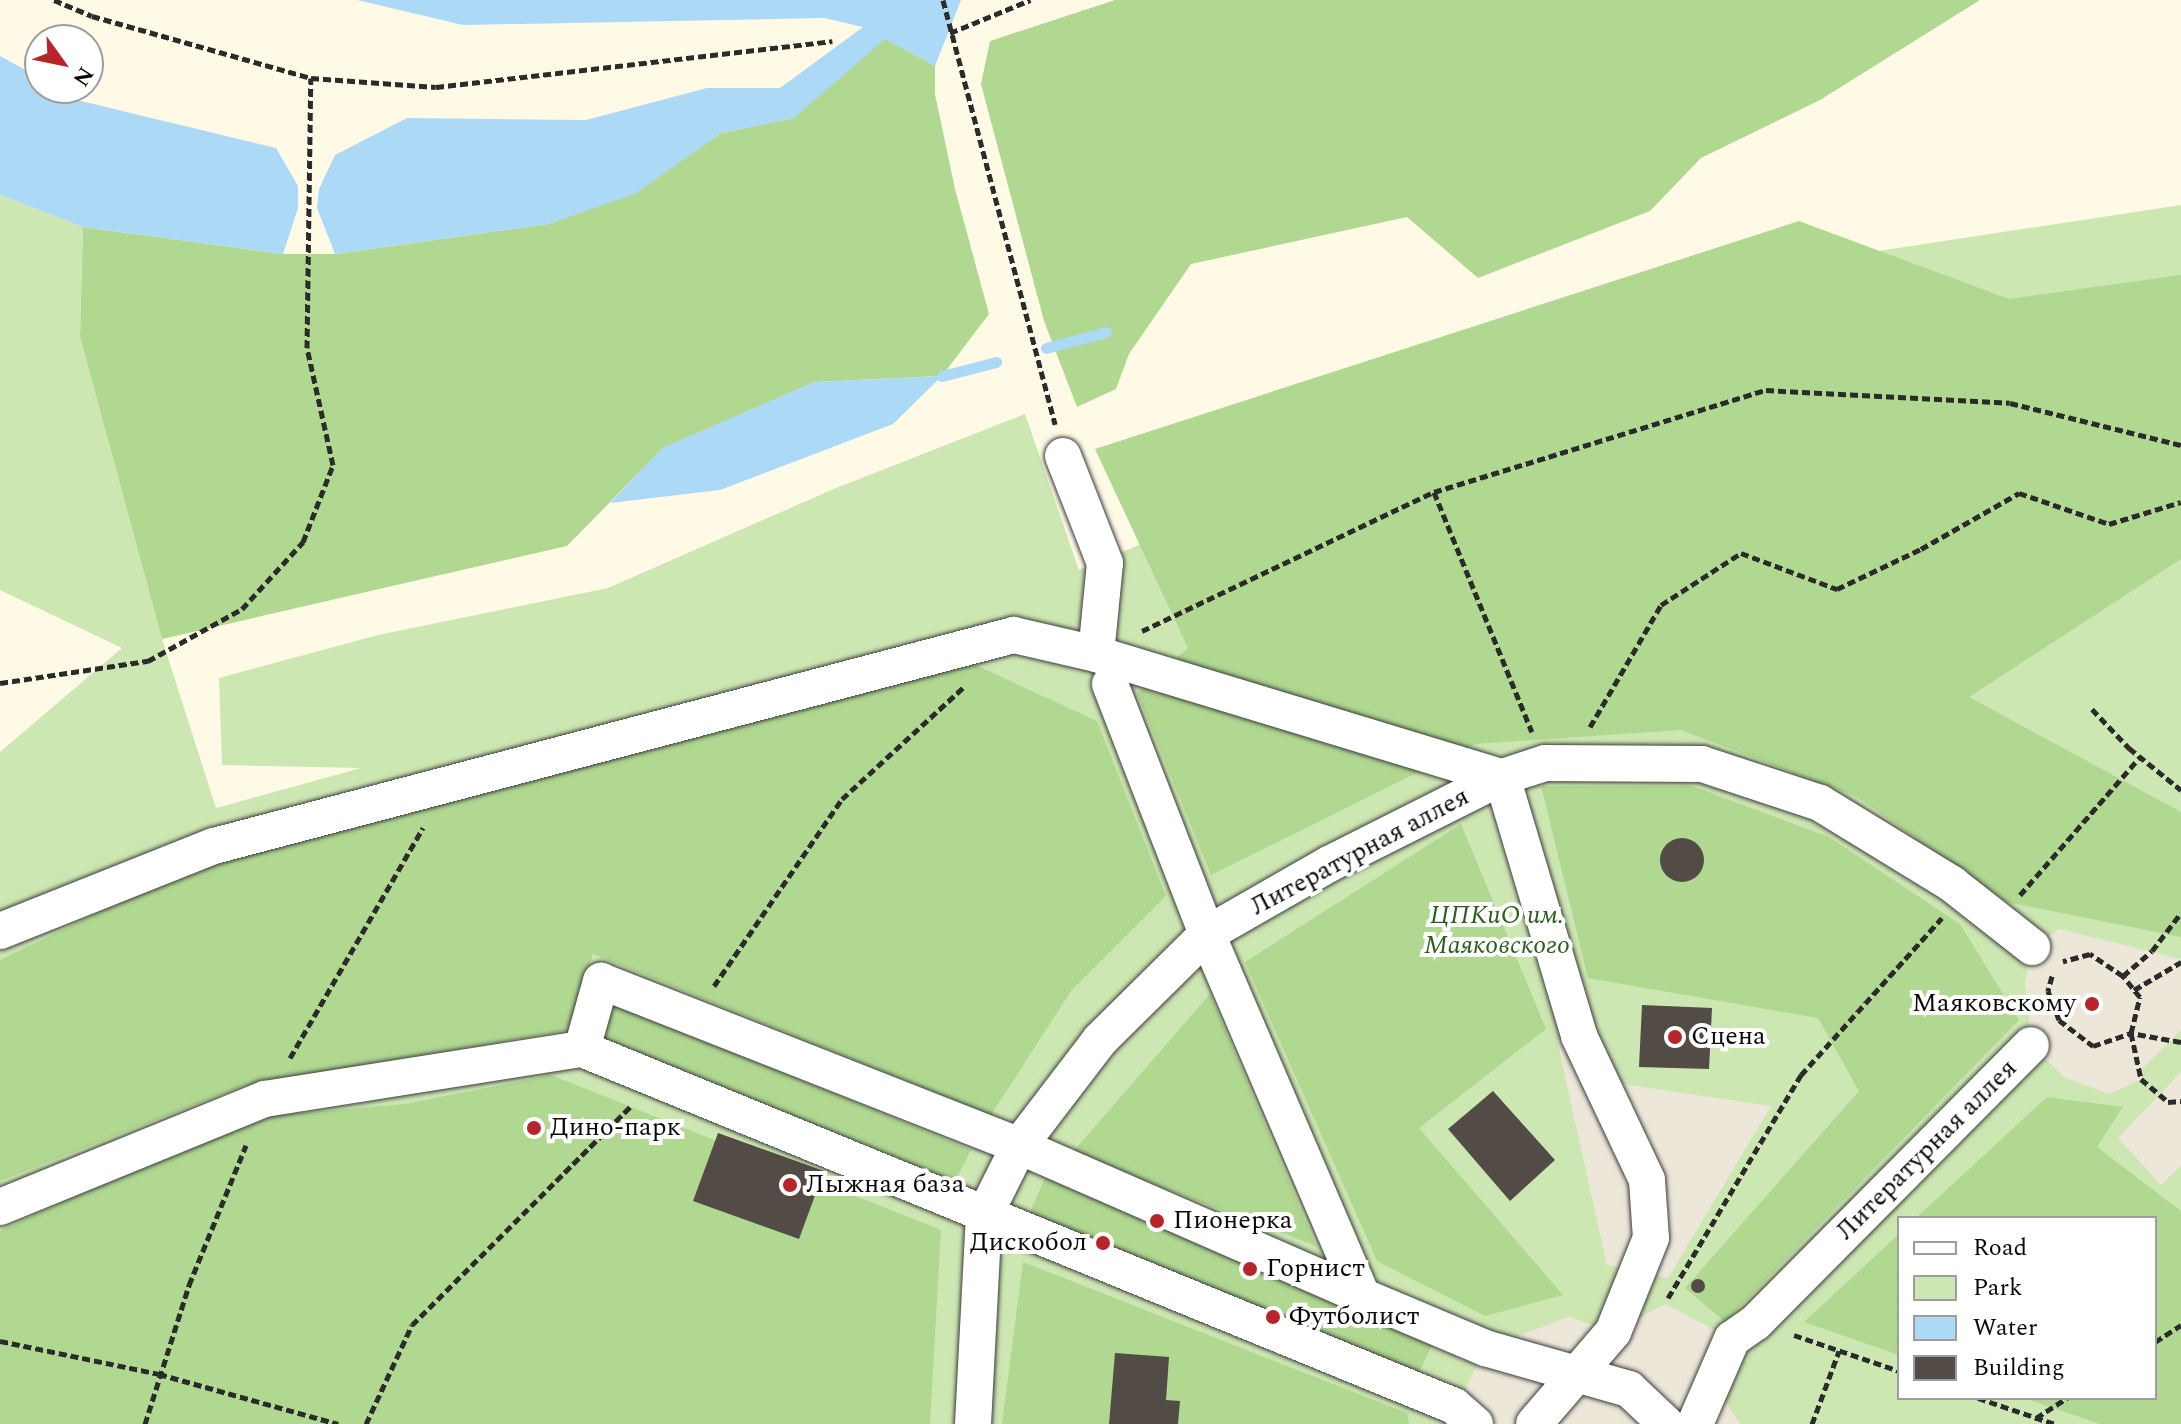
<!DOCTYPE html>
<html>
<head>
<meta charset="utf-8">
<style>
  body { margin:0 }
  #map { position:relative; width:2181px; height:1424px; overflow:hidden; background:#fffae6; font-family:Spectral,serif }
  div>[style] { position:absolute }
  .green>* { inset:0; background:#cde7b2 }
  .forest>* { inset:0; background:#b0d891 }
  .plaza>* { inset:0; background:#ece7d8 }
  .water>* { inset:0; background:#acd9f5 }
  .stream>* { height:11px; margin:-5.5px; padding:0 5.5px; transform-origin:5.5px; border-radius:5.5px; background:#acd9f5 }
  .building>* { inset:0; background:#524b46 }
  .round { border-radius:50% }
  .path>* { height:5px; margin-top:-2.5px; transform-origin:0; background:repeating-linear-gradient(90deg,#2b2b2b 0 8px,transparent 0 12px) }
  .roads { filter:drop-shadow(0 0 2px #3c3c3c) drop-shadow(0 0 2px #3c3c3c) }
  .minor>* { height:36px; margin:-18px; padding:0 18px; transform-origin:18px; border-radius:18px; background:#fff }
  .dots>* { width:22px; height:22px; translate:-50% -50%; box-sizing:border-box; border:4px solid #fff; border-radius:50% }
  span { translate:-50% -50%; white-space:nowrap; text-align:center; line-height:1.15; -webkit-text-stroke:8px #fff; paint-order:stroke }
  .street-label { font-size:26px; color:#090909 }
  .park-label { font-size:26px; color:#295f1c; font-style:italic }
  .poi-label { font-size:26px; color:#090909 }
  .right { translate:-100% -50%; text-align:right }
  .left { translate:0 -50%; text-align:left }
  .legend { position:absolute; left:1897px; top:1216px; width:260px; height:184px; box-sizing:border-box; background:#fff; border:2px solid #9d9d9d; margin:0; padding:10px 14px; list-style:none; font-size:24px; color:#090909 }
  .legend li { display:flex; align-items:center; gap:16px; height:40px }
  .legend b { width:40px; border:2px solid #9d9d9d }
  .north { position:absolute; left:24px; top:24px; width:80px; height:80px; box-sizing:border-box; background:#fff; border:2px solid #9d9d9d; border-radius:50%; rotate:123deg; font-size:22px; font-weight:700; line-height:32px; text-align:center; color:#090909 }
  .north::after { content:''; display:block; margin:auto; width:28px; height:36px; background:#b72429; clip-path:polygon(50% 0,100% 100%,50% 72%,0 100%) }
</style>
</head>
<body>
<div id="map">
  <div class="green">
    <div style="clip-path:polygon(evenodd,0 195px,83px 227px,80px 337px,162px 639px,216px 808px,361px 768px,222px 765px,219px 678px,378px 635px,608px 588px,836px 488px,1025px 414px,1079px 570px,1819px 260px,2181px 205px,2181px 1424px,0 1424px,0 752px,122px 648px,0 590px,0 195px,1899px 1218px,2155px 1218px,2155px 1398px,1899px 1398px,1899px 1218px)"></div>
  </div>
  <div class="forest">
    <div style="clip-path:polygon(1115px 0,1980px 0,1820px 100px,1701px 158px,1650px 211px,1478px 278px,1407px 217px,1191px 264px,1129px 354px,1116px 389px,1077px 407px,1044px 321px,981px 84px,990px 41px)"></div>
    <div style="clip-path:polygon(864px 27px,935px 66px,935px 94px,955px 189px,989px 314px,942px 376px,815px 382px,663px 448px,567px 546px,162px 639px,80px 337px,83px 227px,283px 254px,335px 254px,548px 224px,635px 193px,721px 133px,794px 118px)"></div>
    <div style="clip-path:polygon(1799px 221px,2009px 299px,2181px 275px,2181px 559px,1969px 697px,2181px 812px,2181px 937px,2007px 902px,1857px 797px,1681px 730px,1475px 744px,1211px 875px,1137px 693px,1188px 648px,1095px 449px)"></div>
    <div style="clip-path:polygon(969px 662px,1097px 721px,1166px 896px,1071px 991px,991px 1115px,593px 954px,568px 1030px,245px 1085px,0 1181px,0 960px,229px 849px)"></div>
    <div style="clip-path:polygon(1541px 786px,1692px 786px,1829px 837px,1960px 924px,2019px 1020px,1725px 1322px,1685px 1288px,1859px 1091px,1818px 1018px,1588px 978px)"></div>
    <div style="clip-path:polygon(1461px 824px,1546px 1029px,1419px 1128px,1563px 1295px,1485px 1316px,1377px 1261px,1245px 962px)"></div>
    <div style="clip-path:polygon(1210px 994px,1316px 1246px,1072px 1153px)"></div>
    <div style="clip-path:polygon(612px 1002px,971px 1150px,955px 1181px,602px 1037px)"></div>
    <div style="clip-path:polygon(551px 1075px,941px 1230px,930px 1424px,0 1424px,0 1231px,243px 1118px,405px 1104px)"></div>
    <div style="clip-path:polygon(2047px 1097px,2123px 1107px,2097px 1147px,2181px 1211px,2181px 1424px,2100px 1424px,2024px 1398px,2155px 1398px,2155px 1218px,1916px 1218px)"></div>
    <div style="clip-path:polygon(1045px 1178px,1434px 1340px,1419px 1373px,1028px 1217px)"></div>
    <div style="clip-path:polygon(1899px 1234px,1899px 1355px,1804px 1322px)"></div>
    <div style="clip-path:polygon(1023px 1262px,1407px 1413px,1409px 1424px,1002px 1424px)"></div>
  </div>
  <div class="plaza">
    <div style="clip-path:polygon(2059px 929px,2181px 959px,2181px 1030px,2142px 1069px,2141px 1079px,2110px 1094px,2065px 1078px,2031px 1045px,2025px 981px,2032px 947px)"></div>
    <div style="clip-path:polygon(1579px 1036px,1622px 1084px,1771px 1106px,1668px 1278px,1607px 1265px,1557px 1040px)"></div>
    <div style="clip-path:polygon(2181px 1072px,2181px 1165px,2161px 1185px,2118px 1138px)"></div>
    <div style="clip-path:polygon(1665px 1304px,1732px 1339px,1719px 1391px,1740px 1424px,1449px 1424px,1485px 1348px,1569px 1317px,1613px 1332px)"></div>
  </div>
  <div class="water">
    <div style="clip-path:polygon(357px 0,961px 0,935px 66px,885px 39px,794px 118px,721px 133px,635px 194px,548px 224px,335px 254px,317px 208px,319px 189px,335px 155px,407px 118px,586px 120px,707px 88px,780px 88px,863px 27px,824px 18px,463px 25px)"></div>
    <div style="clip-path:polygon(0 56px,40px 78px,40px 88px,58px 88px,81px 101px,276px 148px,298px 186px,298px 208px,283px 254px,83px 227px,0 195px)"></div>
    <div style="clip-path:polygon(942px 376px,893px 424px,720px 490px,610px 503px,662px 448px,815px 382px)"></div>
  </div>
  <div class="stream">
    <div style="left:1046px;top:348px;width:62px;rotate:-14.9deg"></div>
    <div style="left:942px;top:376px;width:56px;rotate:-14.5deg"></div>
  </div>
  <div class="building">
    <div class="round" style="left:1660px;top:838px;width:44px;height:44px"></div>
    <div style="clip-path:polygon(1642px 1005px,1712px 1008px,1709px 1069px,1639px 1067px)"></div>
    <div style="clip-path:polygon(1493px 1091px,1555px 1160px,1510px 1201px,1448px 1129px)"></div>
    <div style="clip-path:polygon(718px 1133px,824px 1171px,799px 1239px,693px 1201px)"></div>
    <div class="round" style="left:1691px;top:1279px;width:14px;height:14px"></div>
    <div style="clip-path:polygon(1115px 1353px,1169px 1357px,1166px 1400px,1180px 1401px,1178px 1424px,1109px 1424px)"></div>
  </div>
  <div class="path">
    <div style="left:54px;top:0;width:41px;rotate:22.8deg"></div>
    <div style="left:92px;top:16px;width:228px;rotate:15.8deg"></div>
    <div style="left:311px;top:78px;width:125px;rotate:4.1deg"></div>
    <div style="left:436px;top:87px;width:399px;rotate:-6.6deg"></div>
    <div style="left:943px;top:0;width:439px;rotate:75.2deg"></div>
    <div style="left:950px;top:33px;width:87px;rotate:-22.4deg"></div>
    <div style="left:1434px;top:492px;width:259px;rotate:67.8deg"></div>
    <div style="left:1142px;top:631px;width:323px;rotate:-25.5deg"></div>
    <div style="left:1434px;top:492px;width:347px;rotate:-17.1deg"></div>
    <div style="left:1766px;top:390px;width:244px;rotate:3deg"></div>
    <div style="left:2010px;top:403px;width:176px;rotate:13.8deg"></div>
    <div style="left:0;top:683px;width:150px;rotate:-8.5deg"></div>
    <div style="left:148px;top:661px;width:107px;rotate:-29deg"></div>
    <div style="left:242px;top:609px;width:91px;rotate:-47.7deg"></div>
    <div style="left:303px;top:542px;width:83px;rotate:-68.7deg"></div>
    <div style="left:333px;top:465px;width:120px;rotate:-102.5deg"></div>
    <div style="left:307px;top:348px;width:270px;rotate:-89.2deg"></div>
    <div style="left:2092px;top:709px;width:54px;rotate:46.5deg"></div>
    <div style="left:2129px;top:748px;width:67px;rotate:38.9deg"></div>
    <div style="left:1590px;top:727px;width:141px;rotate:-59.8deg"></div>
    <div style="left:1661px;top:605px;width:95px;rotate:-33deg"></div>
    <div style="left:1741px;top:553px;width:103px;rotate:20.6deg"></div>
    <div style="left:1837px;top:589px;width:93px;rotate:-25.5deg"></div>
    <div style="left:1921px;top:549px;width:113px;rotate:-29.7deg"></div>
    <div style="left:2019px;top:493px;width:95px;rotate:19deg"></div>
    <div style="left:2109px;top:524px;width:75px;rotate:-17deg"></div>
    <div style="left:2020px;top:895px;width:183px;rotate:-49deg"></div>
    <div style="left:2052px;top:976px;width:16px;rotate:105deg"></div>
    <div style="left:2048px;top:991px;width:31px;rotate:69deg"></div>
    <div style="left:2059px;top:1020px;width:43px;rotate:37.4deg"></div>
    <div style="left:2093px;top:1046px;width:40px;rotate:-18.9deg"></div>
    <div style="left:2131px;top:1033px;width:37px;rotate:-76deg"></div>
    <div style="left:2140px;top:997px;width:27px;rotate:-129deg"></div>
    <div style="left:2123px;top:976px;width:40px;rotate:-146deg"></div>
    <div style="left:2090px;top:954px;width:28px;rotate:165deg"></div>
    <div style="left:2123px;top:976px;width:38px;rotate:-41deg"></div>
    <div style="left:2152px;top:951px;width:48px;rotate:-52.7deg"></div>
    <div style="left:714px;top:986px;width:227px;rotate:-55.6deg"></div>
    <div style="left:842px;top:799px;width:167px;rotate:-42.6deg"></div>
    <div style="left:2134px;top:990px;width:55px;rotate:-30.8deg"></div>
    <div style="left:2181px;top:1042px;width:51px;rotate:-169.8deg"></div>
    <div style="left:2131px;top:1033px;width:47px;rotate:77.7deg"></div>
    <div style="left:2141px;top:1079px;width:35px;rotate:40deg"></div>
    <div style="left:2168px;top:1102px;width:13px;rotate:-4deg"></div>
    <div style="left:290px;top:1058px;width:266px;rotate:-60deg"></div>
    <div style="left:1668px;top:1298px;width:260px;rotate:-59.2deg"></div>
    <div style="left:1801px;top:1075px;width:211px;rotate:-48.1deg"></div>
    <div style="left:1794px;top:1335px;width:111px;rotate:18.9deg"></div>
    <div style="left:0;top:1341px;width:162px;rotate:11.7deg"></div>
    <div style="left:159px;top:1374px;width:186px;rotate:15.6deg"></div>
    <div style="left:2155px;top:1342px;width:31px;rotate:-33deg"></div>
    <div style="left:1978px;top:1398px;width:81px;rotate:18.7deg"></div>
    <div style="left:2036px;top:1418px;width:37px;rotate:-33deg"></div>
    <div style="left:145px;top:1424px;width:146px;rotate:-72.4deg"></div>
    <div style="left:189px;top:1285px;width:151px;rotate:-67.8deg"></div>
    <div style="left:366px;top:1424px;width:109px;rotate:-65.1deg"></div>
    <div style="left:412px;top:1325px;width:310px;rotate:-45deg"></div>
    <div style="left:1812px;top:1424px;width:78px;rotate:-69.7deg"></div>
  </div>
  <div class="roads">
    <div class="minor">
      <div style="left:1063px;top:456px;width:115px;rotate:68.6deg"></div>
      <div style="left:1105px;top:563px;width:91px;rotate:95.6deg"></div>
      <div style="left:1110px;top:684px;width:268px;rotate:68.8deg"></div>
      <div style="left:1207px;top:934px;width:394px;rotate:66.8deg"></div>
      <div style="left:1362px;top:1296px;width:134px;rotate:22.9deg"></div>
      <div style="left:1485px;top:1348px;width:150px;rotate:15.9deg"></div>
      <div style="left:1629px;top:1389px;width:51px;rotate:43.4deg"></div>
      <div style="left:0;top:931px;width:230px;rotate:-21.7deg"></div>
      <div style="left:214px;top:846px;width:827px;rotate:-14.78deg"></div>
      <div style="left:1014px;top:635px;width:84px;rotate:13deg"></div>
      <div style="left:1096px;top:654px;width:424px;rotate:16.9deg"></div>
      <div style="left:1502px;top:777px;width:270px;rotate:73.4deg"></div>
      <div style="left:1579px;top:1036px;width:159px;rotate:64.7deg"></div>
      <div style="left:1647px;top:1180px;width:58px;rotate:86.1deg"></div>
      <div style="left:1651px;top:1238px;width:101px;rotate:112deg"></div>
      <div style="left:1613px;top:1332px;width:121px;rotate:130.7deg"></div>
      <div style="left:582px;top:1049px;width:942px;rotate:22.26deg"></div>
      <div style="left:1454px;top:1406px;width:28px;rotate:41deg"></div>
      <div style="left:0;top:1207px;width:286px;rotate:-22.2deg"></div>
      <div style="left:265px;top:1099px;width:321px;rotate:-9deg"></div>
      <div style="left:582px;top:1049px;width:71px;rotate:-74.4deg"></div>
      <div style="left:601px;top:981px;width:449px;rotate:21.5deg"></div>
      <div style="left:1019px;top:1146px;width:374px;rotate:23.6deg"></div>
      <div style="left:973px;top:1424px;width:208px;rotate:-87deg"></div>
      <div style="left:984px;top:1216px;width:78px;rotate:-63.4deg"></div>
      <div style="left:1019px;top:1146px;width:133px;rotate:-52.6deg"></div>
      <div style="left:1100px;top:1040px;width:151px;rotate:-44.7deg"></div>
      <div style="left:1207px;top:934px;width:141px;rotate:-29.8deg"></div>
      <div style="left:1329px;top:864px;width:194px;rotate:-26.7deg"></div>
      <div style="left:1502px;top:777px;width:45px;rotate:-18deg"></div>
      <div style="left:1545px;top:763px;width:157px;rotate:0.4deg"></div>
      <div style="left:1702px;top:764px;width:124px;rotate:18.3deg"></div>
      <div style="left:1820px;top:803px;width:155px;rotate:31.5deg"></div>
      <div style="left:1952px;top:884px;width:102px;rotate:38.2deg"></div>
      <div style="left:1695px;top:1424px;width:93px;rotate:-66.5deg"></div>
      <div style="left:1732px;top:1339px;width:29px;rotate:-35deg"></div>
      <div style="left:1756px;top:1322px;width:390px;rotate:-45.2deg"></div>
    </div>
  </div>
  <div class="dots">
    <div style="left:2092px;top:1004px;background:#b72429"></div>
    <div style="left:1675px;top:1037px;background:#b72429"></div>
    <div style="left:534px;top:1128px;background:#b72429"></div>
    <div style="left:790px;top:1185px;background:#b72429"></div>
    <div style="left:1157px;top:1221px;background:#b72429"></div>
    <div style="left:1103px;top:1243px;background:#b72429"></div>
    <div style="left:1250px;top:1269px;background:#b72429"></div>
    <div style="left:1273px;top:1317px;background:#b72429"></div>
  </div>
  <div class="street-label">
    <span style="left:1360px;top:852px;rotate:-28deg">Литературная аллея</span>
    <span style="left:1927px;top:1150px;rotate:-45deg">Литературная аллея</span>
  </div>
  <div class="park-label">
    <span style="left:1497px;top:931px">ЦПКиО им.<br>Маяковского</span>
  </div>
  <div class="poi-label">
    <span class="right" style="left:2076px;top:1004px">Маяковскому</span>
    <span class="left" style="left:1691px;top:1037px">Сцена</span>
    <span class="left" style="left:550px;top:1128px">Дино-парк</span>
    <span class="left" style="left:806px;top:1185px">Лыжная база</span>
    <span class="left" style="left:1173px;top:1221px">Пионерка</span>
    <span class="right" style="left:1087px;top:1243px">Дискобол</span>
    <span class="left" style="left:1266px;top:1269px">Горнист</span>
    <span class="left" style="left:1289px;top:1317px">Футболист</span>
  </div>
  <ul class="legend">
  <li><b style="height:10px;background:#fff"></b>Road</li>
  <li><b style="height:22px;background:#cde7b2"></b>Park</li>
  <li><b style="height:22px;background:#acd9f5"></b>Water</li>
  <li><b style="height:22px;background:#524b46"></b>Building</li>
  </ul>
  <div class="north">N</div>
</div>
</body>
</html>
